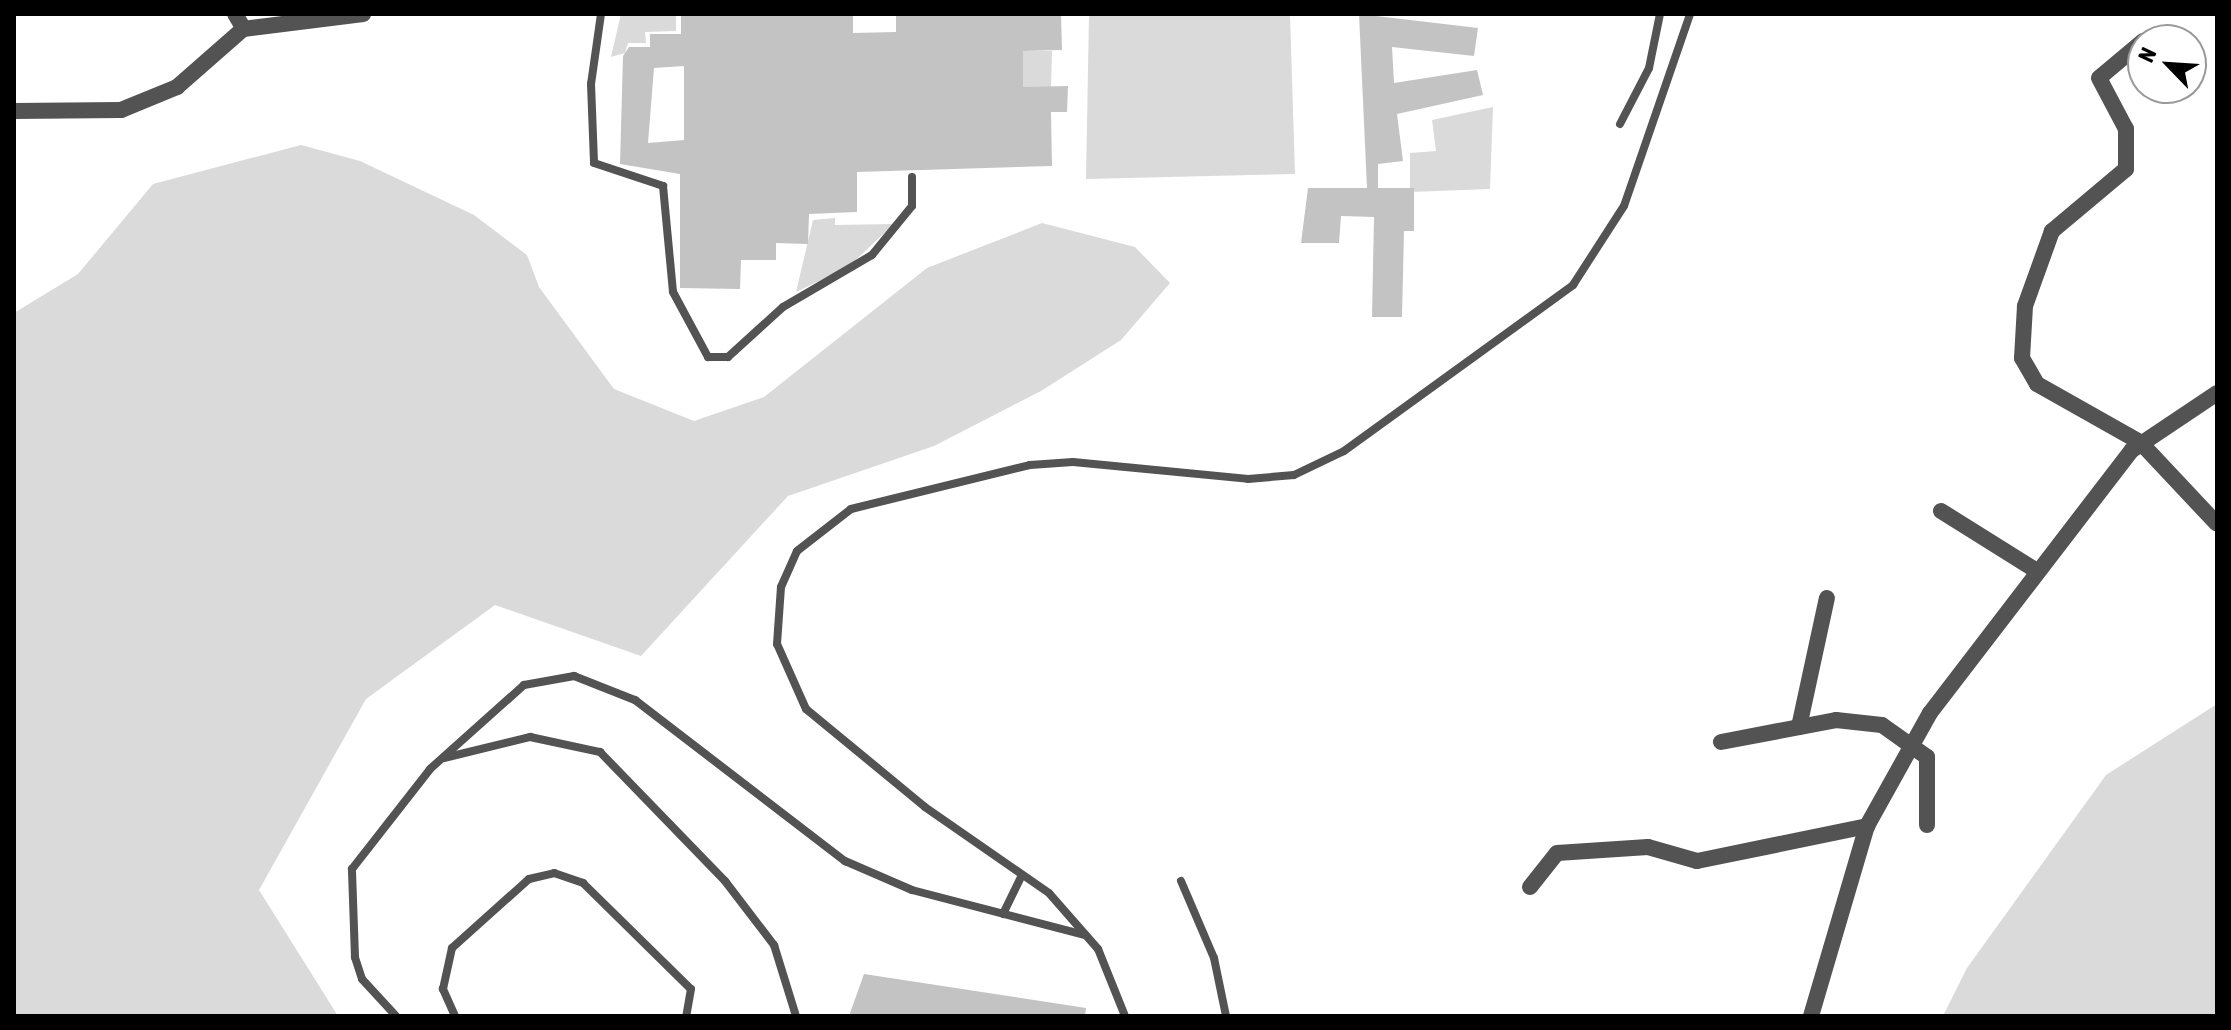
<!DOCTYPE html>
<html>
<head>
<meta charset="utf-8">
<style>
  body { margin:0 }
  #map { position:relative; width:2231px; height:1030px; overflow:hidden; background:#fff; font-family:"Asap Condensed",sans-serif }
  div>[style] { position:absolute }
  .green>* { inset:0; background:#dadada }
  .building>* { inset:0; background:#c3c3c3 }
  .service>* { height:8px; margin:-4px; padding:0 4px; transform-origin:4px; border-radius:4px; background:#535353 }
  .minor>* { height:16px; margin:-8px; padding:0 8px; transform-origin:8px; border-radius:8px; background:#535353 }
  span { translate:-50% -50%; white-space:nowrap; text-align:center; line-height:1.15; -webkit-text-stroke:6px #fff; paint-order:stroke }
  .frame { position:absolute; inset:0; border:16px solid #000; pointer-events:none }
  .north { position:absolute; left:2127px; top:24px; width:80px; height:80px; box-sizing:border-box; background:#fff; border:2px solid #999; border-radius:50%; rotate:295deg; font-size:22px; font-weight:700; line-height:32px; text-align:center; color:#000 }
  .north::after { content:''; display:block; margin:auto; width:28px; height:36px; background:#000; clip-path:polygon(50% 0,100% 100%,50% 72%,0 100%) }
</style>
</head>
<body>
<div id="map">
  <div class="green">
    <div style="clip-path:polygon(621px 14px,676px 14px,676px 31px,645px 32px,646px 43px,628px 43px,625px 53px,611px 57px)"></div>
    <div style="clip-path:polygon(1089px 14px,1290px 14px,1295px 174px,1086px 179px)"></div>
    <div style="clip-path:polygon(1023px 51px,1052px 51px,1051px 87px,1023px 87px)"></div>
    <div style="clip-path:polygon(1493px 107px,1490px 189px,1410px 192px,1410px 153px,1436px 151px,1432px 120px)"></div>
    <div style="clip-path:polygon(301px 145px,360px 161px,474px 215px,527px 255px,539px 287px,614px 389px,694px 421px,764px 397px,927px 268px,1042px 223px,1135px 247px,1170px 283px,1121px 340px,1041px 391px,934px 446px,788px 496px,641px 656px,495px 605px,366px 699px,259px 890px,338px 1016px,14px 1016px,14px 313px,78px 274px,153px 184px)"></div>
    <div style="clip-path:polygon(835px 218px,835px 225px,894px 224px,848px 267px,796px 292px,813px 220px)"></div>
    <div style="clip-path:polygon(2217px 704px,2217px 1016px,1943px 1016px,1967px 968px,2106px 775px)"></div>
  </div>
  <div class="building">
    <div style="clip-path:polygon(evenodd,681px 14px,853px 14px,853px 33px,896px 32px,896px 14px,1061px 14px,1062px 50px,1023px 51px,1023px 87px,1068px 86px,1067px 112px,1051px 112px,1052px 166px,857px 172px,857px 212px,809px 214px,808px 244px,776px 243px,776px 260px,741px 260px,740px 289px,680px 288px,680px 174px,620px 164px,623px 56px,629px 47px,650px 47px,650px 34px,681px 34px,681px 14px,684px 66px,684px 140px,648px 143px,654px 68px,684px 66px)"></div>
    <div style="clip-path:polygon(1359px 14px,1478px 28px,1474px 56px,1392px 47px,1394px 83px,1477px 70px,1483px 95px,1397px 114px,1403px 161px,1378px 164px,1378px 188px,1414px 188px,1414px 231px,1404px 231px,1402px 317px,1372px 317px,1374px 217px,1341px 216px,1339px 243px,1301px 243px,1308px 188px,1367px 188px)"></div>
    <div style="clip-path:polygon(864px 974px,1086px 1008px,1085px 1016px,849px 1016px)"></div>
  </div>
  <div class="service">
    <div style="left:601px;top:14px;width:71px;rotate:98.1deg"></div>
    <div style="left:591px;top:84px;width:79px;rotate:87.8deg"></div>
    <div style="left:594px;top:163px;width:73px;rotate:18.4deg"></div>
    <div style="left:663px;top:186px;width:106px;rotate:84.6deg"></div>
    <div style="left:673px;top:292px;width:74px;rotate:61.7deg"></div>
    <div style="left:708px;top:357px;width:20px"></div>
    <div style="left:728px;top:357px;width:74px;rotate:-42.3deg"></div>
    <div style="left:783px;top:307px;width:103px;rotate:-30.3deg"></div>
    <div style="left:872px;top:255px;width:63px;rotate:-50.8deg"></div>
    <div style="left:912px;top:206px;width:29px;rotate:-90deg"></div>
    <div style="left:1620px;top:124px;width:63px;rotate:-62.6deg"></div>
    <div style="left:1649px;top:68px;width:55px;rotate:-78.5deg"></div>
    <div style="left:444px;top:758px;width:89px;rotate:-13.7deg"></div>
    <div style="left:530px;top:737px;width:72px;rotate:12.1deg"></div>
    <div style="left:600px;top:752px;width:180px;rotate:45.9deg"></div>
    <div style="left:725px;top:881px;width:81px;rotate:52.6deg"></div>
    <div style="left:774px;top:945px;width:74px;rotate:72.8deg"></div>
    <div style="left:1181px;top:881px;width:84px;rotate:66.8deg"></div>
    <div style="left:1214px;top:958px;width:59px;rotate:78.3deg"></div>
    <div style="left:1003px;top:914px;width:43px;rotate:-64deg"></div>
    <div style="left:396px;top:1016px;width:50px;rotate:-132.6deg"></div>
    <div style="left:362px;top:979px;width:23px;rotate:-108deg"></div>
    <div style="left:355px;top:957px;width:88px;rotate:-92deg"></div>
    <div style="left:352px;top:869px;width:127px;rotate:-52deg"></div>
    <div style="left:430px;top:769px;width:126px;rotate:-41.8deg"></div>
    <div style="left:524px;top:685px;width:51px;rotate:-10.2deg"></div>
    <div style="left:574px;top:676px;width:66px;rotate:21.5deg"></div>
    <div style="left:635px;top:700px;width:265px;rotate:37.5deg"></div>
    <div style="left:845px;top:861px;width:73px;rotate:23.4deg"></div>
    <div style="left:912px;top:890px;width:179px;rotate:14.6deg"></div>
    <div style="left:455px;top:1016px;width:30px;rotate:-114deg"></div>
    <div style="left:443px;top:989px;width:42px;rotate:-77.6deg"></div>
    <div style="left:452px;top:948px;width:103px;rotate:-41.9deg"></div>
    <div style="left:529px;top:879px;width:26px;rotate:-13deg"></div>
    <div style="left:554px;top:873px;width:31px;rotate:19deg"></div>
    <div style="left:583px;top:883px;width:151px;rotate:44.5deg"></div>
    <div style="left:691px;top:989px;width:27px;rotate:100deg"></div>
    <div style="left:1125px;top:1016px;width:72px;rotate:-111.9deg"></div>
    <div style="left:1098px;top:949px;width:74px;rotate:-131.2deg"></div>
    <div style="left:1049px;top:893px;width:151px;rotate:-145.3deg"></div>
    <div style="left:925px;top:807px;width:154px;rotate:-140.5deg"></div>
    <div style="left:806px;top:709px;width:71px;rotate:-114deg"></div>
    <div style="left:777px;top:644px;width:57px;rotate:-86deg"></div>
    <div style="left:781px;top:587px;width:39px;rotate:-66deg"></div>
    <div style="left:797px;top:551px;width:68px;rotate:-37.9deg"></div>
    <div style="left:851px;top:509px;width:184px;rotate:-13.8deg"></div>
    <div style="left:1030px;top:465px;width:43px;rotate:-4deg"></div>
    <div style="left:1073px;top:462px;width:176px;rotate:5.5deg"></div>
    <div style="left:1248px;top:479px;width:46px;rotate:-5deg"></div>
    <div style="left:1294px;top:475px;width:55px;rotate:-25.6deg"></div>
    <div style="left:1344px;top:451px;width:283px;rotate:-35.9deg"></div>
    <div style="left:1573px;top:285px;width:94px;rotate:-57.2deg"></div>
    <div style="left:1624px;top:206px;width:203px;rotate:-71deg"></div>
  </div>
  <div class="minor">
    <div style="left:235px;top:14px;width:17px;rotate:59deg"></div>
    <div style="left:2146px;top:40px;width:21px"></div>
    <div style="left:2143px;top:41px;width:57px;rotate:139.9deg"></div>
    <div style="left:2099px;top:78px;width:58px;rotate:62.1deg"></div>
    <div style="left:2126px;top:129px;width:40px;rotate:90deg"></div>
    <div style="left:2126px;top:169px;width:97px;rotate:140deg"></div>
    <div style="left:2052px;top:231px;width:80px;rotate:109.8deg"></div>
    <div style="left:2025px;top:306px;width:52px;rotate:93.3deg"></div>
    <div style="left:2022px;top:358px;width:30px;rotate:60deg"></div>
    <div style="left:2037px;top:384px;width:118px;rotate:29.4deg"></div>
    <div style="left:2140px;top:442px;width:112px;rotate:46.8deg"></div>
    <div style="left:14px;top:111px;width:107px;rotate:-0.5deg"></div>
    <div style="left:121px;top:110px;width:61px;rotate:-22.3deg"></div>
    <div style="left:177px;top:87px;width:88px;rotate:-41.3deg"></div>
    <div style="left:243px;top:29px;width:121px;rotate:-7.1deg"></div>
    <div style="left:1941px;top:511px;width:113px;rotate:32deg"></div>
    <div style="left:1799px;top:727px;width:132px;rotate:-77.8deg"></div>
    <div style="left:1721px;top:742px;width:117px;rotate:-10.8deg"></div>
    <div style="left:1836px;top:720px;width:46px;rotate:6.2deg"></div>
    <div style="left:1882px;top:725px;width:55px;rotate:35.4deg"></div>
    <div style="left:1927px;top:757px;width:68px;rotate:90deg"></div>
    <div style="left:1530px;top:887px;width:43px;rotate:-51.5deg"></div>
    <div style="left:1557px;top:853px;width:91px;rotate:-3.8deg"></div>
    <div style="left:1648px;top:847px;width:51px;rotate:15.9deg"></div>
    <div style="left:1697px;top:861px;width:174px;rotate:-11.6deg"></div>
    <div style="left:1811px;top:1016px;width:198px;rotate:-73.6deg"></div>
    <div style="left:1867px;top:826px;width:129px;rotate:-60.9deg"></div>
    <div style="left:1930px;top:713px;width:332px;rotate:-52.5deg"></div>
    <div style="left:2132px;top:450px;width:102px;rotate:-33.8deg"></div>
  </div>
  <div class="frame"></div>
  <div class="north">N</div>
</div>
</body>
</html>
